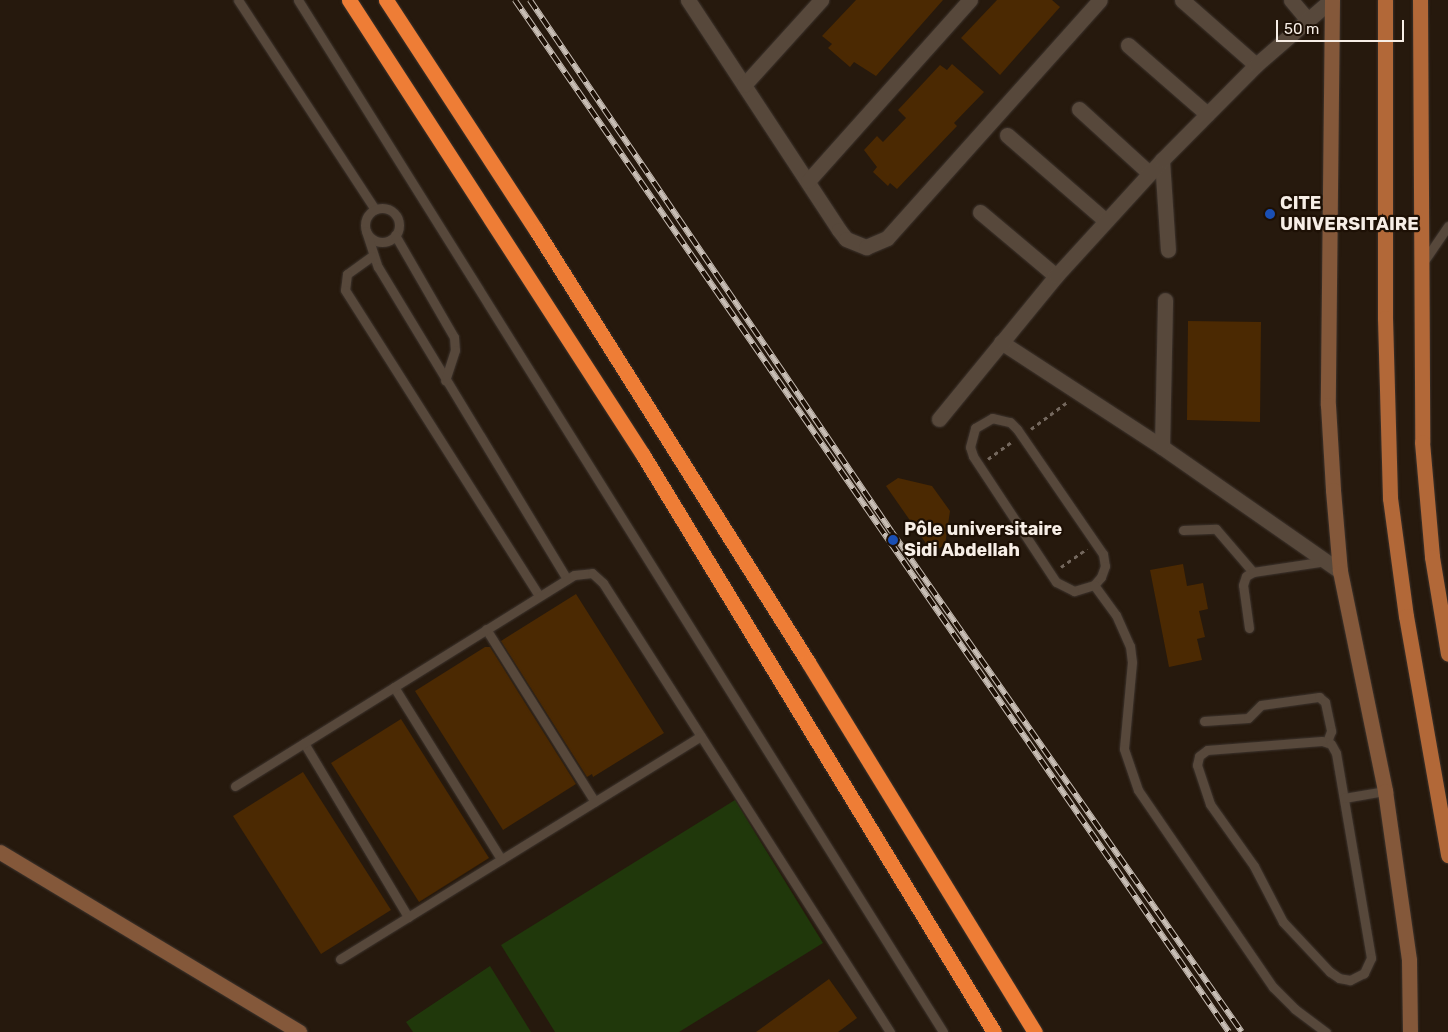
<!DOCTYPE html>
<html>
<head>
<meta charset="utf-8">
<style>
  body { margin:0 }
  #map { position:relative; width:1448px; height:1032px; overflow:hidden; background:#26190d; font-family:Rubik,sans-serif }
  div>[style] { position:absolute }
  .green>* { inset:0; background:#20380b }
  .building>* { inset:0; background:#4b2902 }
  .path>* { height:3px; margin-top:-1.5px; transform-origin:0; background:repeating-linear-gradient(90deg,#74685e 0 4px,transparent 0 8px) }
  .roads { filter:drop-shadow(0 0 1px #3d342e) drop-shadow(0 0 1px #3d342e) }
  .lane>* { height:9px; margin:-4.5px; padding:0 4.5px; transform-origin:4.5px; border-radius:4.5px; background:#57483b }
  .lane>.ring { margin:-4.5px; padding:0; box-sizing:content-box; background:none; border:9px solid #57483b; border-radius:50% }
  .street>* { height:15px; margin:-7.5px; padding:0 7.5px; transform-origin:7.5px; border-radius:7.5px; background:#57483b }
  .secondary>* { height:15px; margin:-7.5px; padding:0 7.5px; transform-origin:7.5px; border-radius:7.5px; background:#84583a }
  .primary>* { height:15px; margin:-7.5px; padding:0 7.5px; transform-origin:7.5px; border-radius:7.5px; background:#b26838 }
  .highway>* { height:15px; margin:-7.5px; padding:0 7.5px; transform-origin:7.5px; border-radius:7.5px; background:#ee7d36 }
  .rail>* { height:5.5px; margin-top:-2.75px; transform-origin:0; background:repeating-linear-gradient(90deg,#1d1005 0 11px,#c8beb5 0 22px); box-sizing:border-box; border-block:1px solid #c8beb5 }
  .dots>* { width:14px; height:14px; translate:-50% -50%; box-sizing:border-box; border:2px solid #1d1005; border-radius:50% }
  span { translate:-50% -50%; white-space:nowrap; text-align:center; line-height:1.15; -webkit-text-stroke:4.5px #1d1005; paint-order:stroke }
  .poi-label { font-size:18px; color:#f7eee6; font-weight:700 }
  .left { translate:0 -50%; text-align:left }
  .scale { position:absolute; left:1276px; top:20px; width:128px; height:22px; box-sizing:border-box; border:2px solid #f7eee6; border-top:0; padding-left:6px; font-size:15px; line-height:18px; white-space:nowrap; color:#f7eee6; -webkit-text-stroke:4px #1d1005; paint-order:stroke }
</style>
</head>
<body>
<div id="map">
  <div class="green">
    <div style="clip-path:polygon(735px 800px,823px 943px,679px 1032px,555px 1032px,501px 945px)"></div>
    <div style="clip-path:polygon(490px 966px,531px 1032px,413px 1032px,406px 1022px)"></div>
  </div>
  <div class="building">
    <div style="clip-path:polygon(856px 0,943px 0,876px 76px,854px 62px,850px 67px,828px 48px,832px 44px,822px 36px)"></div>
    <div style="clip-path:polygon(997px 0,1052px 0,1060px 7px,1000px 75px,961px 38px)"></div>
    <div style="clip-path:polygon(952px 64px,984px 92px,954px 123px,957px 126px,897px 189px,890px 183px,888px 186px,873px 172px,877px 167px,864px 150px,877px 136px,883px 142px,906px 118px,898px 110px,940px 65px,947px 70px)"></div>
    <div style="clip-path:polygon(1188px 321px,1261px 322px,1260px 422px,1187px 420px)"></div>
    <div style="clip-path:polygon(898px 478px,932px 486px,950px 511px,945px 545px,932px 552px,886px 486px)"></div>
    <div style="clip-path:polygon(1183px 564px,1187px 586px,1203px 583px,1208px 609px,1199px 611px,1205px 637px,1197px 639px,1202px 660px,1169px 667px,1150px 570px)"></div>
    <div style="clip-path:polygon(576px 594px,664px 733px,593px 777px,592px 774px,587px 777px,501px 641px)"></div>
    <div style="clip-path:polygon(485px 647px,490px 647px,576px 784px,503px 830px,415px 691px)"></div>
    <div style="clip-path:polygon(401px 719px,489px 858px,419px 902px,331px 763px)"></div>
    <div style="clip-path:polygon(303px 772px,391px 910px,321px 954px,233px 816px)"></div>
    <div style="clip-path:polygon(829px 979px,857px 1018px,838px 1032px,756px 1032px)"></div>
  </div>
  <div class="path">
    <div style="left:1031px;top:429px;width:44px;rotate:-36.6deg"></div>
    <div style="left:988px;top:459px;width:29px;rotate:-36deg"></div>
    <div style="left:1061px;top:567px;width:32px;rotate:-35deg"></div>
  </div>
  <div class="roads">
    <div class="lane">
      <div style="left:238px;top:0;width:250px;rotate:56.8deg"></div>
      <div style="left:298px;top:0;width:1217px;rotate:57.99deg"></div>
      <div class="ring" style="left:365px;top:208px;width:25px;height:25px"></div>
      <div style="left:366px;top:231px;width:38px;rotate:72deg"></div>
      <div style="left:378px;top:267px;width:365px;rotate:58.8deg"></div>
      <div style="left:395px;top:235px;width:118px;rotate:60deg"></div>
      <div style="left:454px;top:337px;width:13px;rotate:86deg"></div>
      <div style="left:455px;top:350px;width:32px;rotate:108deg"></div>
      <div style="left:372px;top:256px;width:31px;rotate:144deg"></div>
      <div style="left:347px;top:274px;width:16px;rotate:97deg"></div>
      <div style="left:345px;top:290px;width:362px;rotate:57.6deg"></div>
      <div style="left:1422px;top:264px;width:46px;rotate:-55.6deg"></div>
      <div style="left:992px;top:418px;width:18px;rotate:13deg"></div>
      <div style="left:1010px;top:422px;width:10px;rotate:45deg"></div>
      <div style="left:1017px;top:429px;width:152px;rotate:55.5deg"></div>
      <div style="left:1103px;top:554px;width:12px;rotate:81deg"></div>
      <div style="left:1105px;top:566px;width:12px;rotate:110deg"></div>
      <div style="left:1101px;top:577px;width:11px;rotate:131deg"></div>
      <div style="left:1094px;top:585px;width:21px;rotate:163deg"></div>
      <div style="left:1074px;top:591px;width:20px;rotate:-153deg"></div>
      <div style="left:1056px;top:582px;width:151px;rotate:-123.4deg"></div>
      <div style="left:973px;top:456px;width:9px;rotate:-108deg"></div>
      <div style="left:970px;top:447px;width:20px;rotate:-75deg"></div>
      <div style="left:975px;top:428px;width:20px;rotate:-30deg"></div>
      <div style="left:1183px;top:530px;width:33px;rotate:-2deg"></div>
      <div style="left:1216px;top:529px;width:57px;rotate:49.3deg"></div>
      <div style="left:1094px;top:585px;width:37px;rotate:54deg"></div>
      <div style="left:1116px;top:615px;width:34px;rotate:66deg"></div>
      <div style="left:1130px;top:646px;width:16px;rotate:83deg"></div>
      <div style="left:1132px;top:662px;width:87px;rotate:95.3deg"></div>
      <div style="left:1124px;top:749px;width:43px;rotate:71.1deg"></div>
      <div style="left:1138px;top:790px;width:239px;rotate:55.6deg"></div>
      <div style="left:1273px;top:987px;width:31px;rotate:45deg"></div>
      <div style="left:1295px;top:1009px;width:39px;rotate:37deg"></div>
      <div style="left:1249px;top:628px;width:43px;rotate:-97.9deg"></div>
      <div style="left:1243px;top:585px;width:9px;rotate:-72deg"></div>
      <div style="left:1246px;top:576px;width:8px;rotate:-30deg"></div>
      <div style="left:1253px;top:572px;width:74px;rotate:-8.6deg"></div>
      <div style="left:486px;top:629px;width:204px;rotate:57.8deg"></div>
      <div style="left:394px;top:687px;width:203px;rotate:58.1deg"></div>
      <div style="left:1204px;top:721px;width:44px;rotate:-3.9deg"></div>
      <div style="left:1248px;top:718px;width:18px;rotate:-45deg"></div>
      <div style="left:1261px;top:705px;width:59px;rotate:-7.9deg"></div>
      <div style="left:1319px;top:697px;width:8px;rotate:40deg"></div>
      <div style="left:1325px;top:702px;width:30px;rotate:78deg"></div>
      <div style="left:1331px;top:731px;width:12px;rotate:110deg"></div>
      <div style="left:1322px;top:741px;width:9px;rotate:18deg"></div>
      <div style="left:1331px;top:744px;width:10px;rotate:61deg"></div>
      <div style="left:1336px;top:753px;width:208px;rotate:80.3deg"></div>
      <div style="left:1371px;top:958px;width:17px;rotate:115deg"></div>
      <div style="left:1364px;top:973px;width:16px;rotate:153deg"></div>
      <div style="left:1350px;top:980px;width:11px;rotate:-170deg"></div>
      <div style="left:1339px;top:978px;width:11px;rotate:-146deg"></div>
      <div style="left:1330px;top:972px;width:69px;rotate:-133.2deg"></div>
      <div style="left:1283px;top:922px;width:63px;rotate:-117.4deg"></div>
      <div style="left:1254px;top:866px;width:76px;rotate:-125.4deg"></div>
      <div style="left:1210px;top:804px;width:41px;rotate:-108.4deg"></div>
      <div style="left:1197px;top:765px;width:9px;rotate:-77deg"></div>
      <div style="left:1199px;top:756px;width:10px;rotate:-37deg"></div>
      <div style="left:1207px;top:750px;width:115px;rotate:-4.5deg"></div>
      <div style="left:304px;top:743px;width:203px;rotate:59.1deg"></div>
      <div style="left:235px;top:786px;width:399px;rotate:-31.9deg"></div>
      <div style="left:574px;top:575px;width:18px;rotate:-6deg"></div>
      <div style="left:592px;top:573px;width:15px;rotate:42deg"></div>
      <div style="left:603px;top:583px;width:533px;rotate:57.41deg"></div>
      <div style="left:1344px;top:798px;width:42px;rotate:-9.7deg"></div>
      <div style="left:340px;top:959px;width:424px;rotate:-31.7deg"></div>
    </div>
    <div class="street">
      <div style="left:688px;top:0;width:275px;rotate:56.7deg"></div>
      <div style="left:839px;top:230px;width:11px;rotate:52deg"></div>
      <div style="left:846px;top:239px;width:22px;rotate:22deg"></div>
      <div style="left:866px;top:247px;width:23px;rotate:-23deg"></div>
      <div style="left:887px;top:238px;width:319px;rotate:-48.2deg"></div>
      <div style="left:1182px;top:0;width:98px;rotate:41.3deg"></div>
      <div style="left:1291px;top:0;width:26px;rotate:50deg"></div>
      <div style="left:1128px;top:45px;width:105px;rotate:41.1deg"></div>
      <div style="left:744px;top:85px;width:115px;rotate:-47.8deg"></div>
      <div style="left:1079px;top:109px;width:95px;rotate:42.4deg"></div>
      <div style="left:1007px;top:135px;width:131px;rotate:41deg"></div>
      <div style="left:1162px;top:160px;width:90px;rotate:86.2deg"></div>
      <div style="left:808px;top:181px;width:243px;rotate:-48.2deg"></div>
      <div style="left:980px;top:212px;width:99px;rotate:40.1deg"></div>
      <div style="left:1001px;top:342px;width:192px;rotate:33.1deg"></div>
      <div style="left:1162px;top:447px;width:217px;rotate:34.9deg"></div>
      <div style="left:939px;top:419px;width:185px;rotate:-50.7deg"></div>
      <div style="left:1056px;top:276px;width:157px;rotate:-47.6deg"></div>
      <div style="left:1162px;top:160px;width:134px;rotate:-45.3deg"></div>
      <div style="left:1256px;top:65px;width:99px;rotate:-40.9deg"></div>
      <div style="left:1162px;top:447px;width:147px;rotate:-88.8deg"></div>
    </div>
    <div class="secondary">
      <div style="left:1332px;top:0;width:405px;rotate:90.6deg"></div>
      <div style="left:1328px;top:405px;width:85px;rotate:86.6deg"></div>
      <div style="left:1333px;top:490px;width:81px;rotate:85.1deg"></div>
      <div style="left:1340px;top:571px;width:225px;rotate:78.4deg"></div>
      <div style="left:1385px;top:791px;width:171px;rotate:81.9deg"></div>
      <div style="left:1409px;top:960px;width:72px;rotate:89.2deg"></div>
      <div style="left:0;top:852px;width:349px;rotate:31deg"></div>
    </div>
    <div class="primary">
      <div style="left:1385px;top:0;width:318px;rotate:90deg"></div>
      <div style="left:1385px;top:318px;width:180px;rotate:88.4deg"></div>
      <div style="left:1390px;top:498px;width:119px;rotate:82.3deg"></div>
      <div style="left:1406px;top:616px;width:243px;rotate:80deg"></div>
      <div style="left:1420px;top:0;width:442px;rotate:89.7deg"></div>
      <div style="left:1422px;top:442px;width:115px;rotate:85deg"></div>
      <div style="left:1432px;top:557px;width:98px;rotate:80.6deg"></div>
    </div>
    <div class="highway">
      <div style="left:349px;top:0;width:542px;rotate:57.13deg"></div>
      <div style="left:643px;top:455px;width:675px;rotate:58.69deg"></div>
      <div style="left:386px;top:0;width:275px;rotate:56.9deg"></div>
      <div style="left:536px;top:230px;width:510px;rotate:57.8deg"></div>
      <div style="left:808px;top:662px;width:434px;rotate:58.5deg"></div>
    </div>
  </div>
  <div class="rail">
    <div style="left:515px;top:0;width:1255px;rotate:55.32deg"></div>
    <div style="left:530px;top:0;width:643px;rotate:55.77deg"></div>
    <div style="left:892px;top:532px;width:610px;rotate:55.01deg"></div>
  </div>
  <div class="dots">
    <div style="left:1270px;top:214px;background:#1a4fb4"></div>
    <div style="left:893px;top:540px;background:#1a4fb4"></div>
  </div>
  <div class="poi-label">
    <span class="left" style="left:1280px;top:214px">CITE<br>UNIVERSITAIRE</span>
    <span class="left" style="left:904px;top:540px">Pôle universitaire<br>Sidi Abdellah</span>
  </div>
  <div class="scale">50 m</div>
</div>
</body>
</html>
